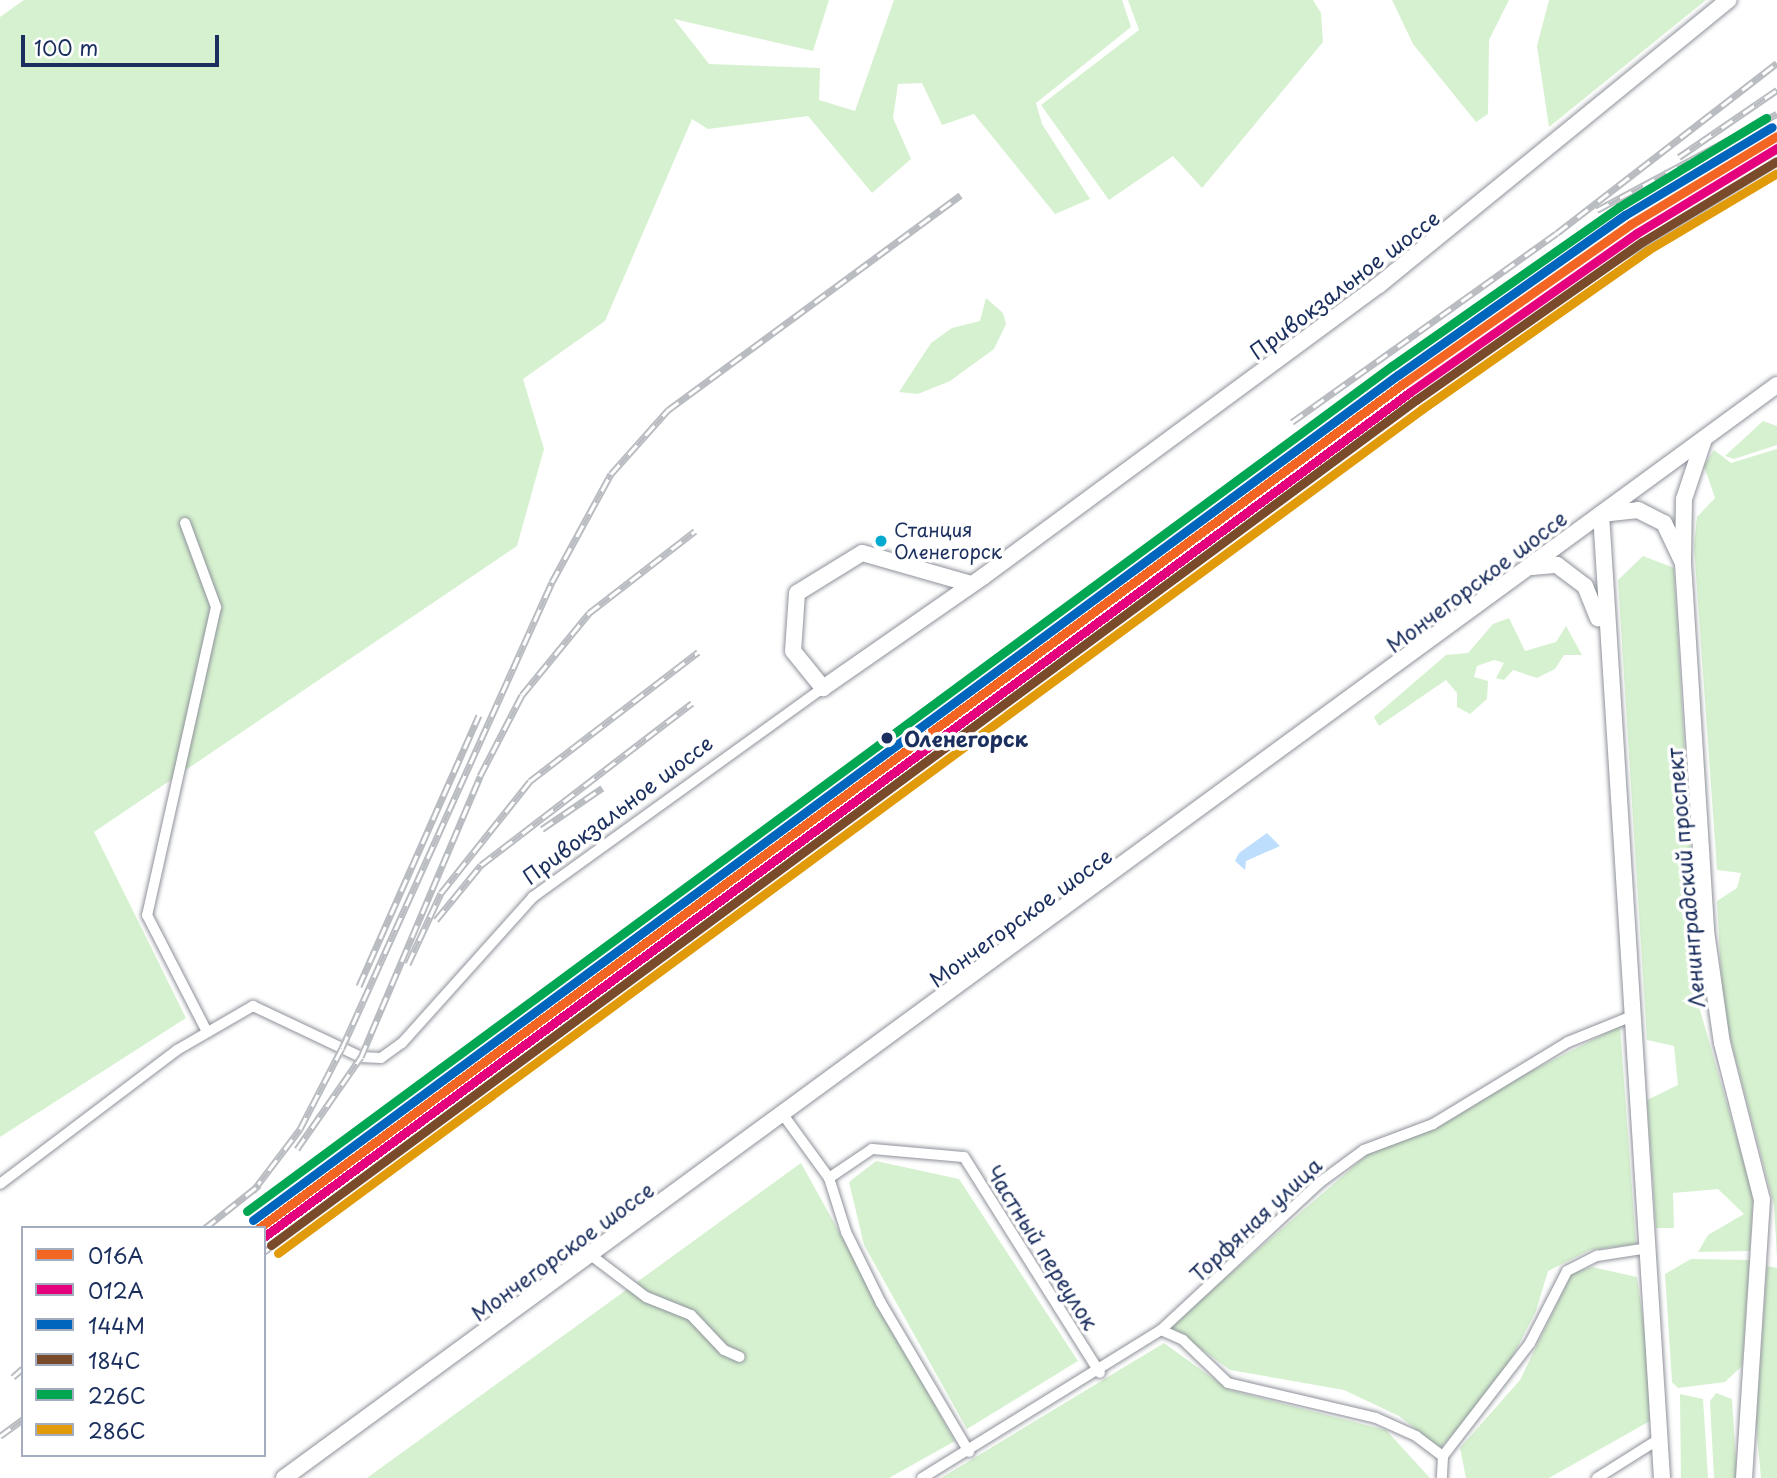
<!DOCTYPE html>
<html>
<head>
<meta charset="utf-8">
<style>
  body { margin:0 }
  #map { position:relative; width:1777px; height:1478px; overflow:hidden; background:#fff; font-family:"Playpen Sans",sans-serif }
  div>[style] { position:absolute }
  .green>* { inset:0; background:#d6f1cf }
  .water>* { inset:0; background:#bedefe }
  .roads { filter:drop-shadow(0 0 2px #8e929a) drop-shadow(0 0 2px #8e929a) }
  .street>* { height:10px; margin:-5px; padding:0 5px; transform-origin:5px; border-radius:5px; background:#fff }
  .secondary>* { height:16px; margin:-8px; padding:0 8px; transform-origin:8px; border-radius:8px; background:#fff }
  .rail>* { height:7px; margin-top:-3.5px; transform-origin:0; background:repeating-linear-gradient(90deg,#fff 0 13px,#b9bcc1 0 26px); box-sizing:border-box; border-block:2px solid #b9bcc1 }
  .rail-1>* { height:9px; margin:-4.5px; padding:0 4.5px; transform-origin:4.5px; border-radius:4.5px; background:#f26522 }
  .rail-2>* { height:9px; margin:-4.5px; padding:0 4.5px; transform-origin:4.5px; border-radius:4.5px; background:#e5007d }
  .rail-3>* { height:9px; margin:-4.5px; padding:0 4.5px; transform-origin:4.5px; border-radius:4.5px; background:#0065bd }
  .rail-4>* { height:9px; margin:-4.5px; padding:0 4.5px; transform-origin:4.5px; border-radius:4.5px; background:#7a4b2a }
  .rail-5>* { height:9px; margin:-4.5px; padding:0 4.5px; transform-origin:4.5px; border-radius:4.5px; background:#00a651 }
  .rail-6>* { height:9px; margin:-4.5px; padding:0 4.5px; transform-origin:4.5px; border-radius:4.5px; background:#e19a09 }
  .dots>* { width:19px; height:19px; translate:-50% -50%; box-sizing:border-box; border:4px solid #fff; border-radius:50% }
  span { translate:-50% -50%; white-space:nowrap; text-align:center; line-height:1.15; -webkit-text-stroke:7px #fff; paint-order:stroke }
  .bus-label { font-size:19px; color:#1b2f5e }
  .left { translate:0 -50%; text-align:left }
  .street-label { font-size:21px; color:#1b2f5e }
  .stop-label { font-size:21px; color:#1b2f5e; font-weight:700 }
  .legend { position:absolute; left:21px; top:1226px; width:245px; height:231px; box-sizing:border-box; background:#fff; border:2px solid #a4acbf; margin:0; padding:9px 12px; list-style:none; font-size:21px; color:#1b2f5e }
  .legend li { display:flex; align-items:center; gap:14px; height:35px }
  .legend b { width:35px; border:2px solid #a4acbf }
  .scale { position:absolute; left:21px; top:35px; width:198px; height:32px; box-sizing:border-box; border:4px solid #1b2f5e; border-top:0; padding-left:9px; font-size:21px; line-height:24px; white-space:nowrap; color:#1b2f5e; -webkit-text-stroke:5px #fff; paint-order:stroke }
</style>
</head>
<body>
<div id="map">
  <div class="green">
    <div style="clip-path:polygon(24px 0,829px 0,813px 51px,674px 19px,709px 64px,820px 68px,819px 100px,855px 111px,894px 0,1122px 0,1131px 27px,1036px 103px,1042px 124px,1090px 199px,1055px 214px,974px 114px,942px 125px,922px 83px,898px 84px,893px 118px,911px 159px,872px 193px,808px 116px,708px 129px,692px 119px,605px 321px,523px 379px,544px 449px,517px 546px,94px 832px,186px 1018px,0 1137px,0 17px)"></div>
    <div style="clip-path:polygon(1128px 0,1313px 0,1321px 13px,1323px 42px,1202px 188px,1173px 156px,1109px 200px,1041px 105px,1139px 30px)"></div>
    <div style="clip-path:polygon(1392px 0,1509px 0,1489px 40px,1488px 114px,1476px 122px,1413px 44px)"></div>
    <div style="clip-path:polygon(1549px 0,1706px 0,1549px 127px,1537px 46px)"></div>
    <div style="clip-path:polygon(986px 298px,1003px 313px,1006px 324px,994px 349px,950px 381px,918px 394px,899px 392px,931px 343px,952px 328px,980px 321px)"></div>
    <div style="clip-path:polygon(1763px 421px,1777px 426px,1777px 445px,1734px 459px,1725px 456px)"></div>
    <div style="clip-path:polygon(1777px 449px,1777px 1257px,1774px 1205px,1723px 1010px,1717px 901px,1737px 888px,1741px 873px,1717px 870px,1694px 546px,1697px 517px,1715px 498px,1704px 466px,1714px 450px,1731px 463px)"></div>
    <div style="clip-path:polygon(1643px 556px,1674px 568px,1700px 1010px,1753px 1194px,1750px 1251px,1698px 1252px,1708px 1235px,1744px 1214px,1718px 1189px,1673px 1193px,1674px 1228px,1656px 1228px,1647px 1100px,1678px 1085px,1674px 1046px,1647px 1040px,1618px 580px)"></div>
    <div style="clip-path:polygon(1509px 618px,1525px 651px,1556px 642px,1566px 626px,1582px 655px,1564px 655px,1555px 669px,1537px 678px,1513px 670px,1504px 680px,1496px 678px,1504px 663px,1494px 660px,1477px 666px,1474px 677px,1488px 681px,1487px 699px,1470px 714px,1457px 707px,1457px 693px,1446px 680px,1379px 726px,1374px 717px,1446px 655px,1468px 653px,1493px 624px)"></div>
    <div style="clip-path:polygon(1620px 1026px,1636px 1244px,1590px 1250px,1548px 1271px,1536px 1311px,1498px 1385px,1440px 1448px,1399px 1416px,1344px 1390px,1230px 1370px,1170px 1326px,1368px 1154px)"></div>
    <div style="clip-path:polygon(876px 1161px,959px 1179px,1078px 1361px,967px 1429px,864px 1245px,849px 1182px)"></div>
    <div style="clip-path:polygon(801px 1163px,955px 1441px,889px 1478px,367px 1478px)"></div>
    <div style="clip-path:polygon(1691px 1259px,1750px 1260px,1742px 1366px,1725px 1382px,1678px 1388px,1672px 1382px,1665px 1274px)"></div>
    <div style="clip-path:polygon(1767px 1266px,1777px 1268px,1777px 1478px,1761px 1478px,1756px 1424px)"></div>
    <div style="clip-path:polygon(1592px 1267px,1637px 1277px,1657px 1417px,1549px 1478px,1466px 1478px,1460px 1448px,1520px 1380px,1572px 1273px)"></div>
    <div style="clip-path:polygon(1164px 1343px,1229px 1390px,1386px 1430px,1430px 1478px,941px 1478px)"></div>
    <div style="clip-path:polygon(1716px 1393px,1732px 1399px,1737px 1478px,1714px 1478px,1710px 1401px)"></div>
    <div style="clip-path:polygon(1680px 1394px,1703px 1399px,1708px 1478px,1681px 1478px)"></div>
  </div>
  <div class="water">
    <div style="clip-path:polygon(1267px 833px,1280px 846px,1246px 861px,1245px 870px,1235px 861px,1239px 853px)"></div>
  </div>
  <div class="roads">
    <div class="street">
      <div style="left:185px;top:523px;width:90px;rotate:69.7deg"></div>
      <div style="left:216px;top:607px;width:316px;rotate:102.6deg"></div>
      <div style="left:147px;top:915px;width:129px;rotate:62.8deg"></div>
      <div style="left:784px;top:1116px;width:77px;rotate:54deg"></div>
      <div style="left:829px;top:1178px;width:57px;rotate:72.5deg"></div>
      <div style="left:846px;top:1232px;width:79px;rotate:63.8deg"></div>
      <div style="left:881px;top:1303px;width:173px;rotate:59.4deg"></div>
      <div style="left:829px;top:1178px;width:52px;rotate:-34deg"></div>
      <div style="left:872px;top:1149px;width:92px;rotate:5deg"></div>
      <div style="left:964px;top:1157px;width:255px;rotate:57.8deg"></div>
      <div style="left:0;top:1184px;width:222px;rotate:-37.1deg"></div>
      <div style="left:177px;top:1050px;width:88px;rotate:-30.1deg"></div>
      <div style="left:253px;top:1006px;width:119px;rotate:25.3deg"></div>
      <div style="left:361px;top:1057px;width:20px;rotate:3deg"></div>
      <div style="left:381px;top:1058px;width:26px;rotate:-36deg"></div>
      <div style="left:402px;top:1043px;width:196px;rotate:-48.1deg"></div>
      <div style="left:533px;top:897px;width:357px;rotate:-35.8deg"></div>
      <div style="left:592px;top:1256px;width:68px;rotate:37.2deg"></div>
      <div style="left:646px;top:1297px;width:48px;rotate:21.8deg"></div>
      <div style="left:691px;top:1315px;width:48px;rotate:46.7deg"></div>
      <div style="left:724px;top:1350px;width:17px;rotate:24deg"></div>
      <div style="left:1161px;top:1330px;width:24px;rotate:24deg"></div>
      <div style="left:1183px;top:1340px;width:62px;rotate:43.7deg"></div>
      <div style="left:1228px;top:1383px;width:152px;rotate:13.3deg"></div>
      <div style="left:1376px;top:1418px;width:44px;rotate:24.2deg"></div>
      <div style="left:1416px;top:1436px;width:34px;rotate:37deg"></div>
      <div style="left:1443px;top:1456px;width:22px;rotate:93deg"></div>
      <div style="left:1443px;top:1456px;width:143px;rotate:-52.4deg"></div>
      <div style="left:1530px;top:1343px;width:81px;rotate:-62.8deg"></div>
      <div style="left:1567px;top:1271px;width:34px;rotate:-27deg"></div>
      <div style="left:1597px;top:1256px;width:52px;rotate:-8.9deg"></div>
      <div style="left:922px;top:1478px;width:281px;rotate:-31.8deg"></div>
      <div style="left:1161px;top:1330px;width:216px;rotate:-42.9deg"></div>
      <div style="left:1319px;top:1183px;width:56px;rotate:-36.3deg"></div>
      <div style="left:1364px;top:1150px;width:74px;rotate:-20.6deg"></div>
      <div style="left:1433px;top:1124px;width:158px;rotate:-31.3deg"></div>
      <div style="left:1568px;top:1042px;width:67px;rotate:-22deg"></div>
      <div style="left:1597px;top:1478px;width:73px;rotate:-32.2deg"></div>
    </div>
    <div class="secondary">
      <div style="left:1704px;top:439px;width:63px;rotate:108.4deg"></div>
      <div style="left:1684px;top:499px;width:64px;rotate:90.9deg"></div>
      <div style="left:1683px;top:563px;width:369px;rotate:86.4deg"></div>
      <div style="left:1706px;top:931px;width:113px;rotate:81.9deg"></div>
      <div style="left:1722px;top:1043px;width:162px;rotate:75.7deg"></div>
      <div style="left:1762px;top:1200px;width:279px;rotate:93.7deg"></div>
      <div style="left:1532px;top:567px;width:25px;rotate:-5deg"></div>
      <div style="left:1557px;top:565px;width:35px;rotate:37deg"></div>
      <div style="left:1585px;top:586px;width:35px;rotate:68deg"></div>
      <div style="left:971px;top:584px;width:113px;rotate:-164.1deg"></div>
      <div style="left:862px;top:553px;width:76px;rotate:148.4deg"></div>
      <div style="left:797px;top:593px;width:58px;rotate:93.9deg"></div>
      <div style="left:793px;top:651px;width:48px;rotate:51deg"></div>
      <div style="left:823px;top:688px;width:196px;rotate:-34.8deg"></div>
      <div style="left:984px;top:576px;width:491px;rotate:-36.4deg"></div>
      <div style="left:1379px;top:285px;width:451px;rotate:-39.2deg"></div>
      <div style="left:284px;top:1478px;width:1850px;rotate:-36.21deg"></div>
      <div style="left:1662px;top:1478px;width:966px;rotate:-93.62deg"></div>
      <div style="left:1601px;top:514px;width:37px;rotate:-6deg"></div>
      <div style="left:1638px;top:510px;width:29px;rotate:27deg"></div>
      <div style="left:1664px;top:523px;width:44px;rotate:64.6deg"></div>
    </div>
  </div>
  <div class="rail">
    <div style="left:1679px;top:157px;width:119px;rotate:-34.4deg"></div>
    <div style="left:1597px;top:210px;width:204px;rotate:-28.1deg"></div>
    <div style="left:1292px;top:422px;width:325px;rotate:-35.5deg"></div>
    <div style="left:1557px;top:233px;width:278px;rotate:-37.7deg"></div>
    <div style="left:542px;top:829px;width:73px;rotate:-34.3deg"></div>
    <div style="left:436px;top:920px;width:71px;rotate:-50.7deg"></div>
    <div style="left:481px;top:865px;width:266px;rotate:-37.5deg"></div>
    <div style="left:408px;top:964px;width:78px;rotate:-65.1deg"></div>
    <div style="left:441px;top:893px;width:143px;rotate:-51.5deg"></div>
    <div style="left:530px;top:781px;width:212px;rotate:-37.5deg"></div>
    <div style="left:359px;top:986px;width:296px;rotate:-66.1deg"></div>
    <div style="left:297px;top:1149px;width:112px;rotate:-55.2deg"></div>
    <div style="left:361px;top:1057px;width:305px;rotate:-67deg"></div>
    <div style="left:480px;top:776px;width:91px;rotate:-62.6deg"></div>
    <div style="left:522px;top:695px;width:106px;rotate:-50.7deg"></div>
    <div style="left:589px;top:613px;width:134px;rotate:-37.7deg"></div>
    <div style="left:253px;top:1191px;width:78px;rotate:-52.8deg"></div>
    <div style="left:300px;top:1129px;width:91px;rotate:-62.6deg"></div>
    <div style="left:342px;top:1048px;width:511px;rotate:-65.74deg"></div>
    <div style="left:552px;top:582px;width:123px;rotate:-61.4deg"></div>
    <div style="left:611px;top:474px;width:86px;rotate:-48.3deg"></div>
    <div style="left:668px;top:410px;width:363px;rotate:-36.3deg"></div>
    <div style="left:205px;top:1228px;width:69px;rotate:-38.5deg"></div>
    <div style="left:264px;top:1238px;width:1424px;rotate:-36.44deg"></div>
    <div style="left:1410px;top:392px;width:276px;rotate:-35.1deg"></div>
    <div style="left:1636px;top:233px;width:164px;rotate:-30.5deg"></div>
    <div style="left:264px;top:1252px;width:1432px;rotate:-36.45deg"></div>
    <div style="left:1416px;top:401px;width:231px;rotate:-35.1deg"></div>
    <div style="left:1605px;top:268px;width:202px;rotate:-31.4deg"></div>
    <div style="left:13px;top:1377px;width:13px;rotate:-42deg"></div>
    <div style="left:0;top:1436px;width:29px;rotate:-36deg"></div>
  </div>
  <div class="rail-1">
    <div style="left:259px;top:1228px;width:1423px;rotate:-36.43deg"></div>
    <div style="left:1404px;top:383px;width:277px;rotate:-35deg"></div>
    <div style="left:1631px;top:224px;width:170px;rotate:-31.1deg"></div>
  </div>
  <div class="rail-2">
    <div style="left:265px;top:1236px;width:1422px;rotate:-36.39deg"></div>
    <div style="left:1410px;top:392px;width:277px;rotate:-35deg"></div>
    <div style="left:1637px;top:233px;width:164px;rotate:-31.3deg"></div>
  </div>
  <div class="rail-3">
    <div style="left:253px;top:1220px;width:1423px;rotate:-36.43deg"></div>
    <div style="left:1398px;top:375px;width:278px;rotate:-35.2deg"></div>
    <div style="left:1625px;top:215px;width:171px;rotate:-30.9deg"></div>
  </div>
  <div class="rail-4">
    <div style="left:271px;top:1245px;width:1423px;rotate:-36.43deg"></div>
    <div style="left:1416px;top:400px;width:276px;rotate:-35deg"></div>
    <div style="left:1642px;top:242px;width:157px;rotate:-31deg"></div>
  </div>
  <div class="rail-5">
    <div style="left:247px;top:1211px;width:1423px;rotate:-36.43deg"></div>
    <div style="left:1392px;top:366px;width:277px;rotate:-35deg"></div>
    <div style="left:1619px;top:207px;width:172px;rotate:-31.2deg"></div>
  </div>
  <div class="rail-6">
    <div style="left:278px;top:1253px;width:1422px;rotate:-36.42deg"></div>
    <div style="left:1422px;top:409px;width:276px;rotate:-35.1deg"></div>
    <div style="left:1648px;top:250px;width:150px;rotate:-30.8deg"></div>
  </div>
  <div class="dots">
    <div style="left:881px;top:541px;background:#00a9ce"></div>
    <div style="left:887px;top:738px;background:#1b2f5e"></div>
  </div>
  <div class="bus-label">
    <span class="left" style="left:894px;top:541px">Станция<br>Оленегорск</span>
  </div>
  <div class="street-label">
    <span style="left:1344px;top:284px;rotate:-37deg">Привокзальное шоссе</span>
    <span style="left:1476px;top:581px;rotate:-37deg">Мончегорское шоссе</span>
    <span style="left:617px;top:809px;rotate:-37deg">Привокзальное шоссе</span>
    <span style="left:1685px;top:878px;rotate:-95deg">Ленинградский проспект</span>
    <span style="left:1020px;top:917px;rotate:-36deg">Мончегорское шоссе</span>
    <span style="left:1255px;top:1219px;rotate:-43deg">Торфяная улица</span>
    <span style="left:1043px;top:1247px;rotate:58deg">Частный переулок</span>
    <span style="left:562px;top:1251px;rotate:-36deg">Мончегорское шоссе</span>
  </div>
  <div class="stop-label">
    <span class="left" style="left:904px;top:738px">Оленегорск</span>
  </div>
  <ul class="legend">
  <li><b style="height:9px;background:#f26522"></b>016А</li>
  <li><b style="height:9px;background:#e5007d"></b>012А</li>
  <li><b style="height:9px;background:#0065bd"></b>144М</li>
  <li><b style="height:9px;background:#7a4b2a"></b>184С</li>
  <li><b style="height:9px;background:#00a651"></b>226С</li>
  <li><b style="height:9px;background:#e19a09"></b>286С</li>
  </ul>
  <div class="scale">100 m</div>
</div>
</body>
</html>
